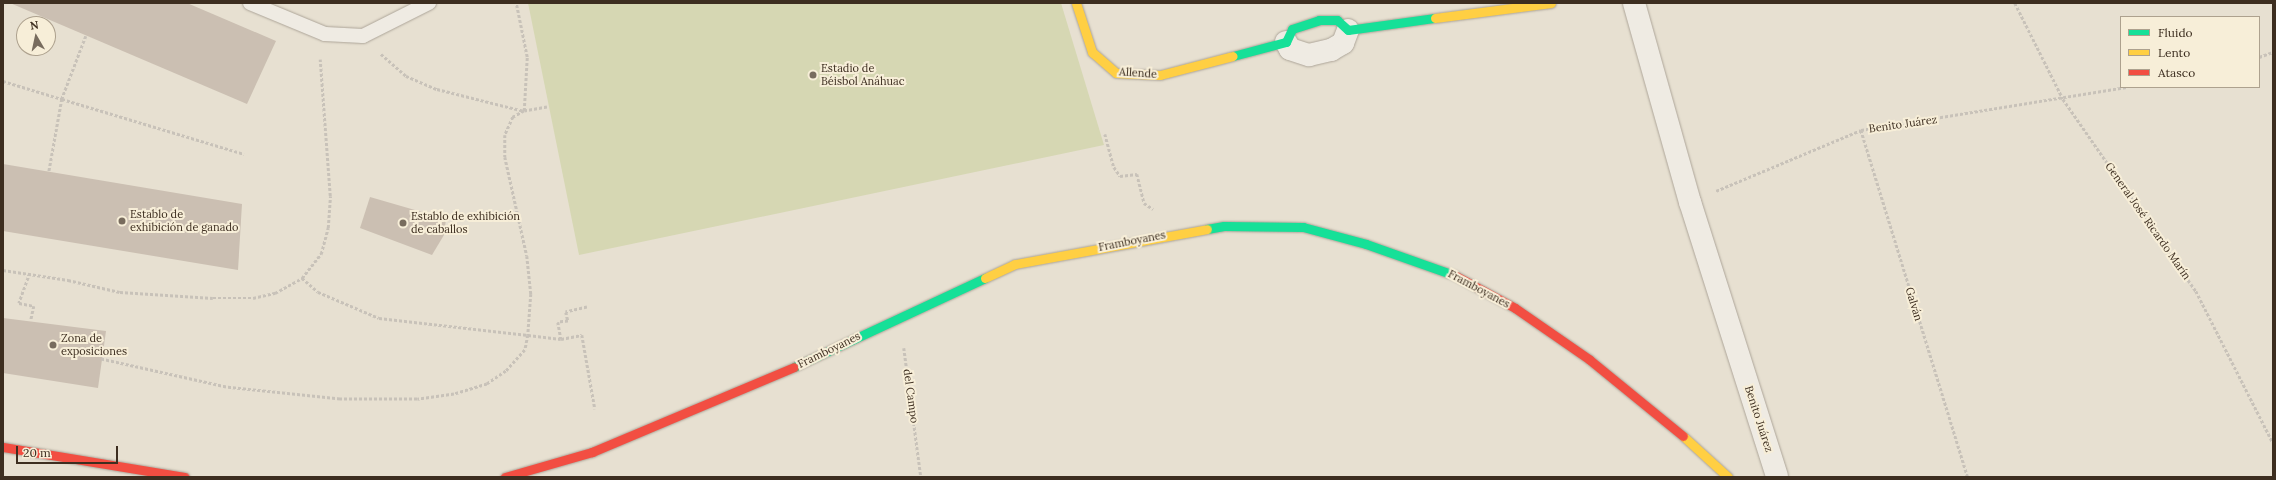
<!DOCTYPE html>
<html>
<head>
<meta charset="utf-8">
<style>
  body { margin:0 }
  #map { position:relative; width:2276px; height:480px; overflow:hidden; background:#e7e0d1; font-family:Lora,serif }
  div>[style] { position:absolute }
  .green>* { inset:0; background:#d6d7b3 }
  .building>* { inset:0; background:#cbbfb2 }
  .path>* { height:2.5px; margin-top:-1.25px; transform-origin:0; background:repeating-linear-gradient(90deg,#c8c2b9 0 3px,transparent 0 5px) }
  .roads { filter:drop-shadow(0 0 1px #ada599) drop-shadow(0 0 1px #ada599) }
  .lane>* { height:14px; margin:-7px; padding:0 7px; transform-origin:7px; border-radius:7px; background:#efebe3 }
  .street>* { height:22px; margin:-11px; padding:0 11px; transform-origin:11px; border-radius:11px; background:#efebe3 }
  .fast>* { height:9px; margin:-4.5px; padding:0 4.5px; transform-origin:4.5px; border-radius:4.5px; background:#16e098 }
  .slow>* { height:9px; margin:-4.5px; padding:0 4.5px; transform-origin:4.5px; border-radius:4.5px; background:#ffcf43 }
  .jam>* { height:9px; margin:-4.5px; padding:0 4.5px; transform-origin:4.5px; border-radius:4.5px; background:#f24e42 }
  .dots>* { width:11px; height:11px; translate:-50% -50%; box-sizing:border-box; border:2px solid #f7eed8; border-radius:50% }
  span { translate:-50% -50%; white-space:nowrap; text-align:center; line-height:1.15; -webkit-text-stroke:4px #f7eed8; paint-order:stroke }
  .poi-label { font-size:11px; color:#3d2e20 }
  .left { translate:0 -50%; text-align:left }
  .street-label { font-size:11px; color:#3d2e20 }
  .frame { position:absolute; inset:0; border:4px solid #3d2e20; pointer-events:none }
  .legend { position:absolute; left:2120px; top:16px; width:140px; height:72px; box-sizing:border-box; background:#f7eed8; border:1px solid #ada18e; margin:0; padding:5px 7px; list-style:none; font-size:12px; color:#3d2e20 }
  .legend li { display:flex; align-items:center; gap:8px; height:20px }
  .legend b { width:20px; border:1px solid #ada18e }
  .north { position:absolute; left:16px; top:16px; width:40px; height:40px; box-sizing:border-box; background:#f7eed8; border:1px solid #ada18e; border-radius:50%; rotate:351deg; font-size:11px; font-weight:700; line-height:16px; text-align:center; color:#3d2e20 }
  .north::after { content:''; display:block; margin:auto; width:14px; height:18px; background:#786c5e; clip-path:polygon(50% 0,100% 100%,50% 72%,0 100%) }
  .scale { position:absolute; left:16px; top:446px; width:102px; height:18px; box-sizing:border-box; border:2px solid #3d2e20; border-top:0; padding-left:5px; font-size:12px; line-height:14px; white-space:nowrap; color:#3d2e20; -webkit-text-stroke:3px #f7eed8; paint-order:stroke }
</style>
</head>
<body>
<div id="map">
  <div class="green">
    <div style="clip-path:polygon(528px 3px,1061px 3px,1104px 145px,579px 255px)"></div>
  </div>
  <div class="building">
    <div style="clip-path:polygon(10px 3px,187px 3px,276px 41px,247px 104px)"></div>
    <div style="clip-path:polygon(3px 164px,242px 204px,238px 270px,3px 231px)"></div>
    <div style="clip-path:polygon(370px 197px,446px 219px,444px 235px,432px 255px,360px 228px)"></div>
    <div style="clip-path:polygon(3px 318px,106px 331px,98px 388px,3px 373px)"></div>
  </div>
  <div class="path">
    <div style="left:2015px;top:3px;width:107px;rotate:63.4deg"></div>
    <div style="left:2063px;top:99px;width:234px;rotate:55.3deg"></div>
    <div style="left:2196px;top:291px;width:170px;rotate:63.1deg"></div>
    <div style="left:86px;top:36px;width:67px;rotate:110.9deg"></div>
    <div style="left:62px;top:99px;width:190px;rotate:16.8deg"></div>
    <div style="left:381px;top:54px;width:33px;rotate:41deg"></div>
    <div style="left:406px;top:76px;width:34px;rotate:23deg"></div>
    <div style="left:437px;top:89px;width:90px;rotate:14.2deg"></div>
    <div style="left:524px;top:111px;width:54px;rotate:-86.8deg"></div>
    <div style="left:527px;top:57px;width:55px;rotate:-101.5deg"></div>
    <div style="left:2259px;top:57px;width:15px;rotate:-20deg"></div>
    <div style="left:3px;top:81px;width:62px;rotate:17deg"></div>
    <div style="left:62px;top:99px;width:74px;rotate:100.1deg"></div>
    <div style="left:547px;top:107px;width:23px;rotate:170deg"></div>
    <div style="left:524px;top:111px;width:13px;rotate:151deg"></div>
    <div style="left:513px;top:117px;width:20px;rotate:114deg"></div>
    <div style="left:505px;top:135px;width:22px;rotate:90deg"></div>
    <div style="left:505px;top:157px;width:101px;rotate:77.5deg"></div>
    <div style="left:527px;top:256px;width:38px;rotate:84deg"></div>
    <div style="left:531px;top:294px;width:41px;rotate:94.2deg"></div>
    <div style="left:528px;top:335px;width:33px;rotate:7deg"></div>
    <div style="left:1861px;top:130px;width:363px;rotate:72.9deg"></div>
    <div style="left:1105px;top:134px;width:34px;rotate:75deg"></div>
    <div style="left:1114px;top:167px;width:11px;rotate:56deg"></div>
    <div style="left:1120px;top:176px;width:17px;rotate:-7deg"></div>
    <div style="left:1137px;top:174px;width:30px;rotate:76deg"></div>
    <div style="left:1144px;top:203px;width:11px;rotate:34deg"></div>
    <div style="left:1716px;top:191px;width:157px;rotate:-22.8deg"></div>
    <div style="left:1861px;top:130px;width:269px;rotate:-9.2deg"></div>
    <div style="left:3px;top:270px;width:66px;rotate:8.7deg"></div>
    <div style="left:68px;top:280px;width:53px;rotate:13deg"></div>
    <div style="left:120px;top:292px;width:93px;rotate:3.7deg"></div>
    <div style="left:213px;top:298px;width:40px"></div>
    <div style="left:253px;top:298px;width:23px;rotate:-13deg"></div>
    <div style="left:275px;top:293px;width:31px;rotate:-29deg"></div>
    <div style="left:302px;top:278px;width:21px;rotate:41deg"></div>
    <div style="left:318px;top:292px;width:66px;rotate:23.1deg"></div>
    <div style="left:379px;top:318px;width:150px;rotate:6.5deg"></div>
    <div style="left:528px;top:335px;width:15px;rotate:101deg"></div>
    <div style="left:525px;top:350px;width:28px;rotate:132deg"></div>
    <div style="left:506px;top:371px;width:23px;rotate:146deg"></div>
    <div style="left:487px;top:384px;width:34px;rotate:163deg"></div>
    <div style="left:454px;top:394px;width:37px;rotate:172deg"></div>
    <div style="left:417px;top:399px;width:77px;rotate:180deg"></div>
    <div style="left:340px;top:399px;width:115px;rotate:-174deg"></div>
    <div style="left:226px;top:387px;width:128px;rotate:-167.4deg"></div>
    <div style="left:30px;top:273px;width:32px;rotate:110deg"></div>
    <div style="left:19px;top:303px;width:15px;rotate:11deg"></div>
    <div style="left:34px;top:306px;width:14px;rotate:102deg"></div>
    <div style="left:302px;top:278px;width:31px;rotate:-52deg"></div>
    <div style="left:321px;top:254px;width:27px;rotate:-75deg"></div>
    <div style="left:328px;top:228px;width:32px;rotate:-86deg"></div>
    <div style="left:330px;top:196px;width:137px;rotate:-94.2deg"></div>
    <div style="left:587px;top:307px;width:22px;rotate:167deg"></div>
    <div style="left:566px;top:312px;width:9px;rotate:77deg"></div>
    <div style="left:568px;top:321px;width:10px;rotate:174deg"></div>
    <div style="left:558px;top:322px;width:17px;rotate:80deg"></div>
    <div style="left:561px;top:339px;width:21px;rotate:-11deg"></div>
    <div style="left:582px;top:335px;width:75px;rotate:80deg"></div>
    <div style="left:904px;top:348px;width:130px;rotate:82.5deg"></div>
  </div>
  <div class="roads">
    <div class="lane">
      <div style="left:250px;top:3px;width:81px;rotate:22.5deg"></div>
      <div style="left:325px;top:34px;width:38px;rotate:3deg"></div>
      <div style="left:363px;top:36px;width:74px;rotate:-26.6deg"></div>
    </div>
    <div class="street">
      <div style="left:1634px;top:3px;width:207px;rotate:74.3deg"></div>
      <div style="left:1690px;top:202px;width:288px;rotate:72.4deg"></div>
      <div style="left:1286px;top:42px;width:8px;rotate:60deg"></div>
      <div style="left:1290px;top:49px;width:20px;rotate:18deg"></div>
      <div style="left:1309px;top:55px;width:23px;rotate:-13deg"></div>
      <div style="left:1331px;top:50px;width:14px;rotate:-30deg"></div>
      <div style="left:1343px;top:43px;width:14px;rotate:-69deg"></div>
    </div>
    <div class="fast">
      <div style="left:1233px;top:56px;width:55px;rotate:-14.8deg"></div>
      <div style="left:1286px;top:42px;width:14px;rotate:-65deg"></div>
      <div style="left:1292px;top:29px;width:28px;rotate:-18deg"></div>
      <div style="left:1319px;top:20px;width:18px"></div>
      <div style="left:1337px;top:20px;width:15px;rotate:42deg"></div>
      <div style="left:1348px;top:30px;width:88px;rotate:-7.9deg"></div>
      <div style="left:1207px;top:229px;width:17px;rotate:-10deg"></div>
      <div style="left:1224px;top:226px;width:79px;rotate:0.7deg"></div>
      <div style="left:1303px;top:227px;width:65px;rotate:15.1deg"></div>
      <div style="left:1366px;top:244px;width:93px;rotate:19.4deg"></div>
      <div style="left:794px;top:367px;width:211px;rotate:-25deg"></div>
    </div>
    <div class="slow">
      <div style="left:1076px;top:3px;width:52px;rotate:71.9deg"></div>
      <div style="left:1092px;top:52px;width:32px;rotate:41deg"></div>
      <div style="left:1116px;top:73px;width:44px;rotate:2.6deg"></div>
      <div style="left:1160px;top:75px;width:75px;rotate:-14.6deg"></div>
      <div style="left:1435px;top:18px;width:117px;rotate:-7.4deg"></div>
      <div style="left:985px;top:278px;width:33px;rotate:-25deg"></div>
      <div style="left:1015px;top:264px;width:195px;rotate:-10.3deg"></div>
      <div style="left:1683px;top:436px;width:61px;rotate:42.3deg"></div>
    </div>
    <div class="jam">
      <div style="left:1454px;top:275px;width:69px;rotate:28.4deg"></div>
      <div style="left:1515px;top:308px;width:91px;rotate:34.7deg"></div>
      <div style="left:1590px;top:360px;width:120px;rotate:39.3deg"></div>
      <div style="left:3px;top:447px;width:184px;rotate:9.4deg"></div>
      <div style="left:505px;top:477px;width:91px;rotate:-16deg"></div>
      <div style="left:592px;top:452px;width:219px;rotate:-22.8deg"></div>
    </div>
  </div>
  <div class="dots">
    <div style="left:813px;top:75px;background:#786c5e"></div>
    <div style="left:122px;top:221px;background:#786c5e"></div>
    <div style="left:403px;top:223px;background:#786c5e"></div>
    <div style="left:53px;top:345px;background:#786c5e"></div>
  </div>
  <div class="poi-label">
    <span class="left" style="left:821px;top:75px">Estadio de<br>Béisbol Anáhuac</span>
    <span class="left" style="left:130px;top:221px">Establo de<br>exhibición de ganado</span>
    <span class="left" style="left:411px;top:223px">Establo de exhibición<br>de caballos</span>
    <span class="left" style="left:61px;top:345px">Zona de<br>exposiciones</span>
  </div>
  <div class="street-label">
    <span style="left:1138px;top:73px;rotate:4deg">Allende</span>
    <span style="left:1903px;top:124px;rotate:-8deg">Benito Juárez</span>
    <span style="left:2148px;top:221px;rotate:55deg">General José Ricardo Marín</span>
    <span style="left:1132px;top:241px;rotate:-11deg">Framboyanes</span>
    <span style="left:1479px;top:289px;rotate:28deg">Framboyanes</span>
    <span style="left:1914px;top:304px;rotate:73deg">Galván</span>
    <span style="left:829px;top:350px;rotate:-26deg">Framboyanes</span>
    <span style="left:911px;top:396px;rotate:82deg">del Campo</span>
    <span style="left:1759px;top:419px;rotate:72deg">Benito Juárez</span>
  </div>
  <div class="frame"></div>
  <ul class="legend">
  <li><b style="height:5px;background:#16e098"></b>Fluido</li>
  <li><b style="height:5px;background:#ffcf43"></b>Lento</li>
  <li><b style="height:5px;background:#f24e42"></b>Atasco</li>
  </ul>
  <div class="north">N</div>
  <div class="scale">20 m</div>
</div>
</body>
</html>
